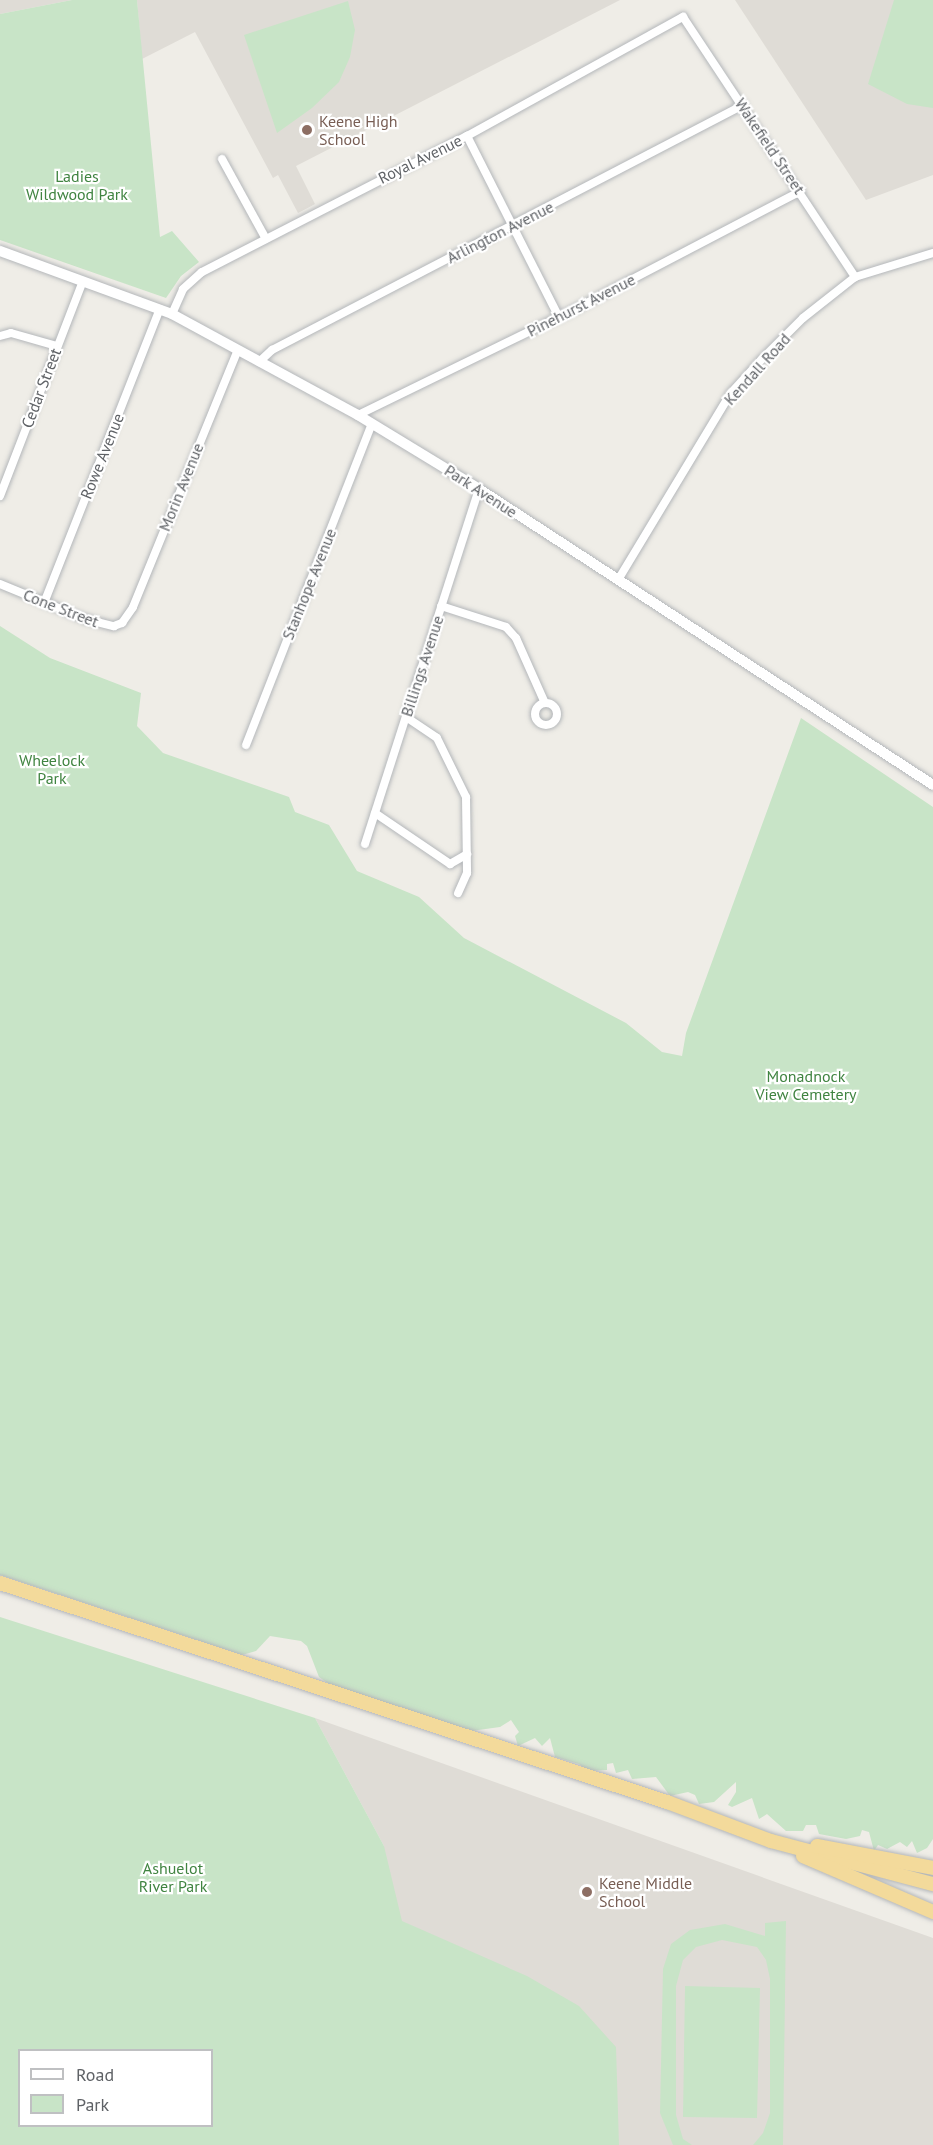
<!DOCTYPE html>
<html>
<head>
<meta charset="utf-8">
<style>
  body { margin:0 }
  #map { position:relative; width:933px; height:2145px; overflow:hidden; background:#efede7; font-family:"PT Sans",sans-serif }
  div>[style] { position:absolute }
  .education>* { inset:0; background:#dfdcd6 }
  .green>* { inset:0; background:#c8e4c7 }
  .roads { filter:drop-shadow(0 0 2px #b4b7ba) drop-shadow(0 0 2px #b4b7ba) }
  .street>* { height:8px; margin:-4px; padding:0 4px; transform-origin:4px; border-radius:4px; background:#fff }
  .street>.ring { margin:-4px; padding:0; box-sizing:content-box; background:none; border:8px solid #fff; border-radius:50% }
  .secondary>* { height:10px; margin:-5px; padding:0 5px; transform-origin:5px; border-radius:5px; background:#fff }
  .highway>* { height:14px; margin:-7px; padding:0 7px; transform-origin:7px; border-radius:7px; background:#f3da9b }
  .dots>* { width:16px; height:16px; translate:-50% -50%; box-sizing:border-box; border:3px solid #fff; border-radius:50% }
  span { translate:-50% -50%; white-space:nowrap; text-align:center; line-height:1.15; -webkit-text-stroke:4.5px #fff; paint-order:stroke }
  .education-label { font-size:16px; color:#785e54 }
  .left { translate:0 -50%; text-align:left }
  .street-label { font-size:16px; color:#5f6266 }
  .park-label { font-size:16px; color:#408441 }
  .legend { position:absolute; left:18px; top:2049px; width:195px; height:78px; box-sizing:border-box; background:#fff; border:2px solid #bfc0c2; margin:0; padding:8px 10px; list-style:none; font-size:18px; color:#5f6266 }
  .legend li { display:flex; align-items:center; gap:12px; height:30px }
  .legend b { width:30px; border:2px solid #bfc0c2 }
</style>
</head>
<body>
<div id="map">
  <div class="education">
    <div style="clip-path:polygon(0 0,72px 0,0 14px)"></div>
    <div style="clip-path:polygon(137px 0,620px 0,296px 166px,315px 204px,298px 213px,278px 175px,273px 178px,195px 32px,142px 59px)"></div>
    <div style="clip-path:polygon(735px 0,933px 0,933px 175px,866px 200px)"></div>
    <div style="clip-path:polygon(315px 1718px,933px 1938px,933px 2145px,533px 2145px,352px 1944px,384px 1846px)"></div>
  </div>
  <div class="green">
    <div style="clip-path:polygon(72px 0,137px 0,160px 237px,172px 231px,199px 262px,181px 276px,166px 298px,0 240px,0 14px)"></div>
    <div style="clip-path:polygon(894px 0,933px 0,933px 108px,907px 104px,868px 84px)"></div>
    <div style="clip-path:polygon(348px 1px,355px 30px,350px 57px,339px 82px,312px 108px,277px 133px,244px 35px)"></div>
    <div style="clip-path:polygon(0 626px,50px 658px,141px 693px,137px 726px,163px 753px,289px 797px,295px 812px,329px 825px,357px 871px,419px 897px,464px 938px,626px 1023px,662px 1052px,682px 1056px,686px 1033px,801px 718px,933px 807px,933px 1839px,927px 1848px,917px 1853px,912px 1841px,907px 1847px,900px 1842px,887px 1849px,878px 1845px,874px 1851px,869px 1832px,862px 1830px,860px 1836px,846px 1839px,819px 1834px,816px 1825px,806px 1825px,803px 1831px,786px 1831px,767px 1814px,759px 1819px,752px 1798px,732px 1807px,728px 1805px,736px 1792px,736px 1782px,714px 1802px,699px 1804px,695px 1795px,688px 1792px,670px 1796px,656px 1777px,632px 1779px,628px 1770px,616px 1773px,613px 1763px,607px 1764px,607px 1770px,587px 1771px,579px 1764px,555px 1757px,550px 1738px,542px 1746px,535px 1738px,518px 1746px,515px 1736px,519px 1732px,511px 1720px,500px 1727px,471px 1731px,332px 1686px,319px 1677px,307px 1646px,301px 1641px,270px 1636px,256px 1651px,242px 1655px,0 1575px)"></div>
    <div style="clip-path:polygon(evenodd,0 1617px,315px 1718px,384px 1846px,402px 1921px,527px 1976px,579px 2006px,616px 2047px,619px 2145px,0 2145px,0 1617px,20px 2050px,212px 2050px,212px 2126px,20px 2126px,20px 2050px)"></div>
    <div style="clip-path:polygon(786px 1921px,783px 2145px,753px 2145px,763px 2133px,770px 2113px,770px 1979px,766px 1960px,757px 1947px,722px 1940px,696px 1947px,683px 1960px,676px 1986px,676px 2115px,683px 2139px,692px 2145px,673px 2145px,660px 2113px,663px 1969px,671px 1944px,690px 1930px,725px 1924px,765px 1936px,765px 1923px)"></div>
    <div style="clip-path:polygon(685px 1986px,760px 1988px,757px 2118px,683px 2117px)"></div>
  </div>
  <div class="roads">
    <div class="street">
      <div style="left:467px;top:136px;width:203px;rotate:63.1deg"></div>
      <div style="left:222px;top:159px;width:91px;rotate:61.2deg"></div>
      <div style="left:172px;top:314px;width:27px;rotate:-66deg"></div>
      <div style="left:183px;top:289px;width:25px;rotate:-42deg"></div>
      <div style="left:202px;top:272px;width:298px;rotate:-27.2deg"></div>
      <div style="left:467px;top:136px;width:247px;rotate:-28.9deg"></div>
      <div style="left:683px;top:17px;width:312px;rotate:56.5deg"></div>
      <div style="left:0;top:336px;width:11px;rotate:-15deg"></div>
      <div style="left:11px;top:333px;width:48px;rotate:15.8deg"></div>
      <div style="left:259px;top:362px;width:18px;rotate:-43deg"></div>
      <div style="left:272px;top:350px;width:531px;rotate:-27.48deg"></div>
      <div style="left:358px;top:415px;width:246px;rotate:-26deg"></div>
      <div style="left:579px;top:307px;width:250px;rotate:-27.6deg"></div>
      <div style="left:0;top:496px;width:230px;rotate:-68.9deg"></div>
      <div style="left:618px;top:580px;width:218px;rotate:-58.9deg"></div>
      <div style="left:731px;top:393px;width:45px;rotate:-47.7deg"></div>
      <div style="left:761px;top:360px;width:59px;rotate:-45deg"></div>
      <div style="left:803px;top:318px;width:66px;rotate:-38.3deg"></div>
      <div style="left:855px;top:277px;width:82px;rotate:-17.1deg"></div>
      <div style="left:0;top:584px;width:92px;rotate:22.4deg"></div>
      <div style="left:85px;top:619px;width:30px;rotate:14deg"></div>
      <div style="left:114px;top:626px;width:9px;rotate:-21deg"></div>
      <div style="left:122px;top:623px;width:19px;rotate:-55deg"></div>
      <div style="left:133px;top:607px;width:278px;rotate:-67.8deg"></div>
      <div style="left:44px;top:603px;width:316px;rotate:-68.5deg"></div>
      <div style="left:441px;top:606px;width:68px;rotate:17.9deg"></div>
      <div style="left:506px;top:627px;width:15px;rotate:48deg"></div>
      <div style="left:516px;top:638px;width:71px;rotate:66deg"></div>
      <div class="ring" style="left:535px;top:703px;width:14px;height:14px"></div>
      <div style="left:406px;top:717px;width:37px;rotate:34deg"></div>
      <div style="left:437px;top:738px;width:66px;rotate:63.8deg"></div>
      <div style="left:466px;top:797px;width:76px;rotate:89.2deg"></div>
      <div style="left:467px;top:873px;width:22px;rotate:114deg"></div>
      <div style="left:246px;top:745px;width:345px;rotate:-68.6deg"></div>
      <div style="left:375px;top:813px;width:91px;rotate:34.2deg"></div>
      <div style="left:450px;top:864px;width:20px;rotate:-30deg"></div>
      <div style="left:365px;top:844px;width:373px;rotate:-72.2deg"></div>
    </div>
    <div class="secondary">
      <div style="left:0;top:251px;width:183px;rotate:20.1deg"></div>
      <div style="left:172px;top:314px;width:212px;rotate:28.5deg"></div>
      <div style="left:358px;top:415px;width:142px;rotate:31.4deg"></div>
      <div style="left:479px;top:489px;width:542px;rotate:33.1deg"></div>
    </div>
    <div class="highway">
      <div style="left:0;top:1583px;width:702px;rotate:18.18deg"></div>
      <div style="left:667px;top:1802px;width:111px;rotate:20.6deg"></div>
      <div style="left:771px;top:1841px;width:168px;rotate:14.9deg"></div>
      <div style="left:817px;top:1846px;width:118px;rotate:10.7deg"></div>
      <div style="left:803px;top:1856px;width:142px;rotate:23.3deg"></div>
    </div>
  </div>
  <div class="dots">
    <div style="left:307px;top:130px;background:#8d6e63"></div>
    <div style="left:587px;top:1892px;background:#8d6e63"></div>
  </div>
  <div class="education-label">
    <span class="left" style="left:319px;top:130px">Keene High<br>School</span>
    <span class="left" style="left:599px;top:1892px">Keene Middle<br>School</span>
  </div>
  <div class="street-label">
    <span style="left:770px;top:146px;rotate:56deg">Wakefield Street</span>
    <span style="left:420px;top:159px;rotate:-26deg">Royal Avenue</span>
    <span style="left:500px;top:232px;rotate:-27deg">Arlington Avenue</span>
    <span style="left:581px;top:305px;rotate:-27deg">Pinehurst Avenue</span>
    <span style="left:757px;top:369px;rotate:-48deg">Kendall Road</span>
    <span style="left:41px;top:388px;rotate:-69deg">Cedar Street</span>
    <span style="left:102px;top:456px;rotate:-68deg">Rowe Avenue</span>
    <span style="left:181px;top:487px;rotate:-68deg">Morin Avenue</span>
    <span style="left:481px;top:491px;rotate:33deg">Park Avenue</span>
    <span style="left:309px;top:584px;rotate:-68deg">Stanhope Avenue</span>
    <span style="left:61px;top:608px;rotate:21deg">Cone Street</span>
    <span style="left:422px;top:666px;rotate:-72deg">Billings Avenue</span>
  </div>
  <div class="park-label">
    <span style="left:77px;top:185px">Ladies<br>Wildwood Park</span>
    <span style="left:52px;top:769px">Wheelock<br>Park</span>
    <span style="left:806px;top:1085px">Monadnock<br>View Cemetery</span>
    <span style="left:173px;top:1877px">Ashuelot<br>River Park</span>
  </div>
  <ul class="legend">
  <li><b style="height:8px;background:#fff"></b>Road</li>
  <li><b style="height:16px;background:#c8e4c7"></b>Park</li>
  </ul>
</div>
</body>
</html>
